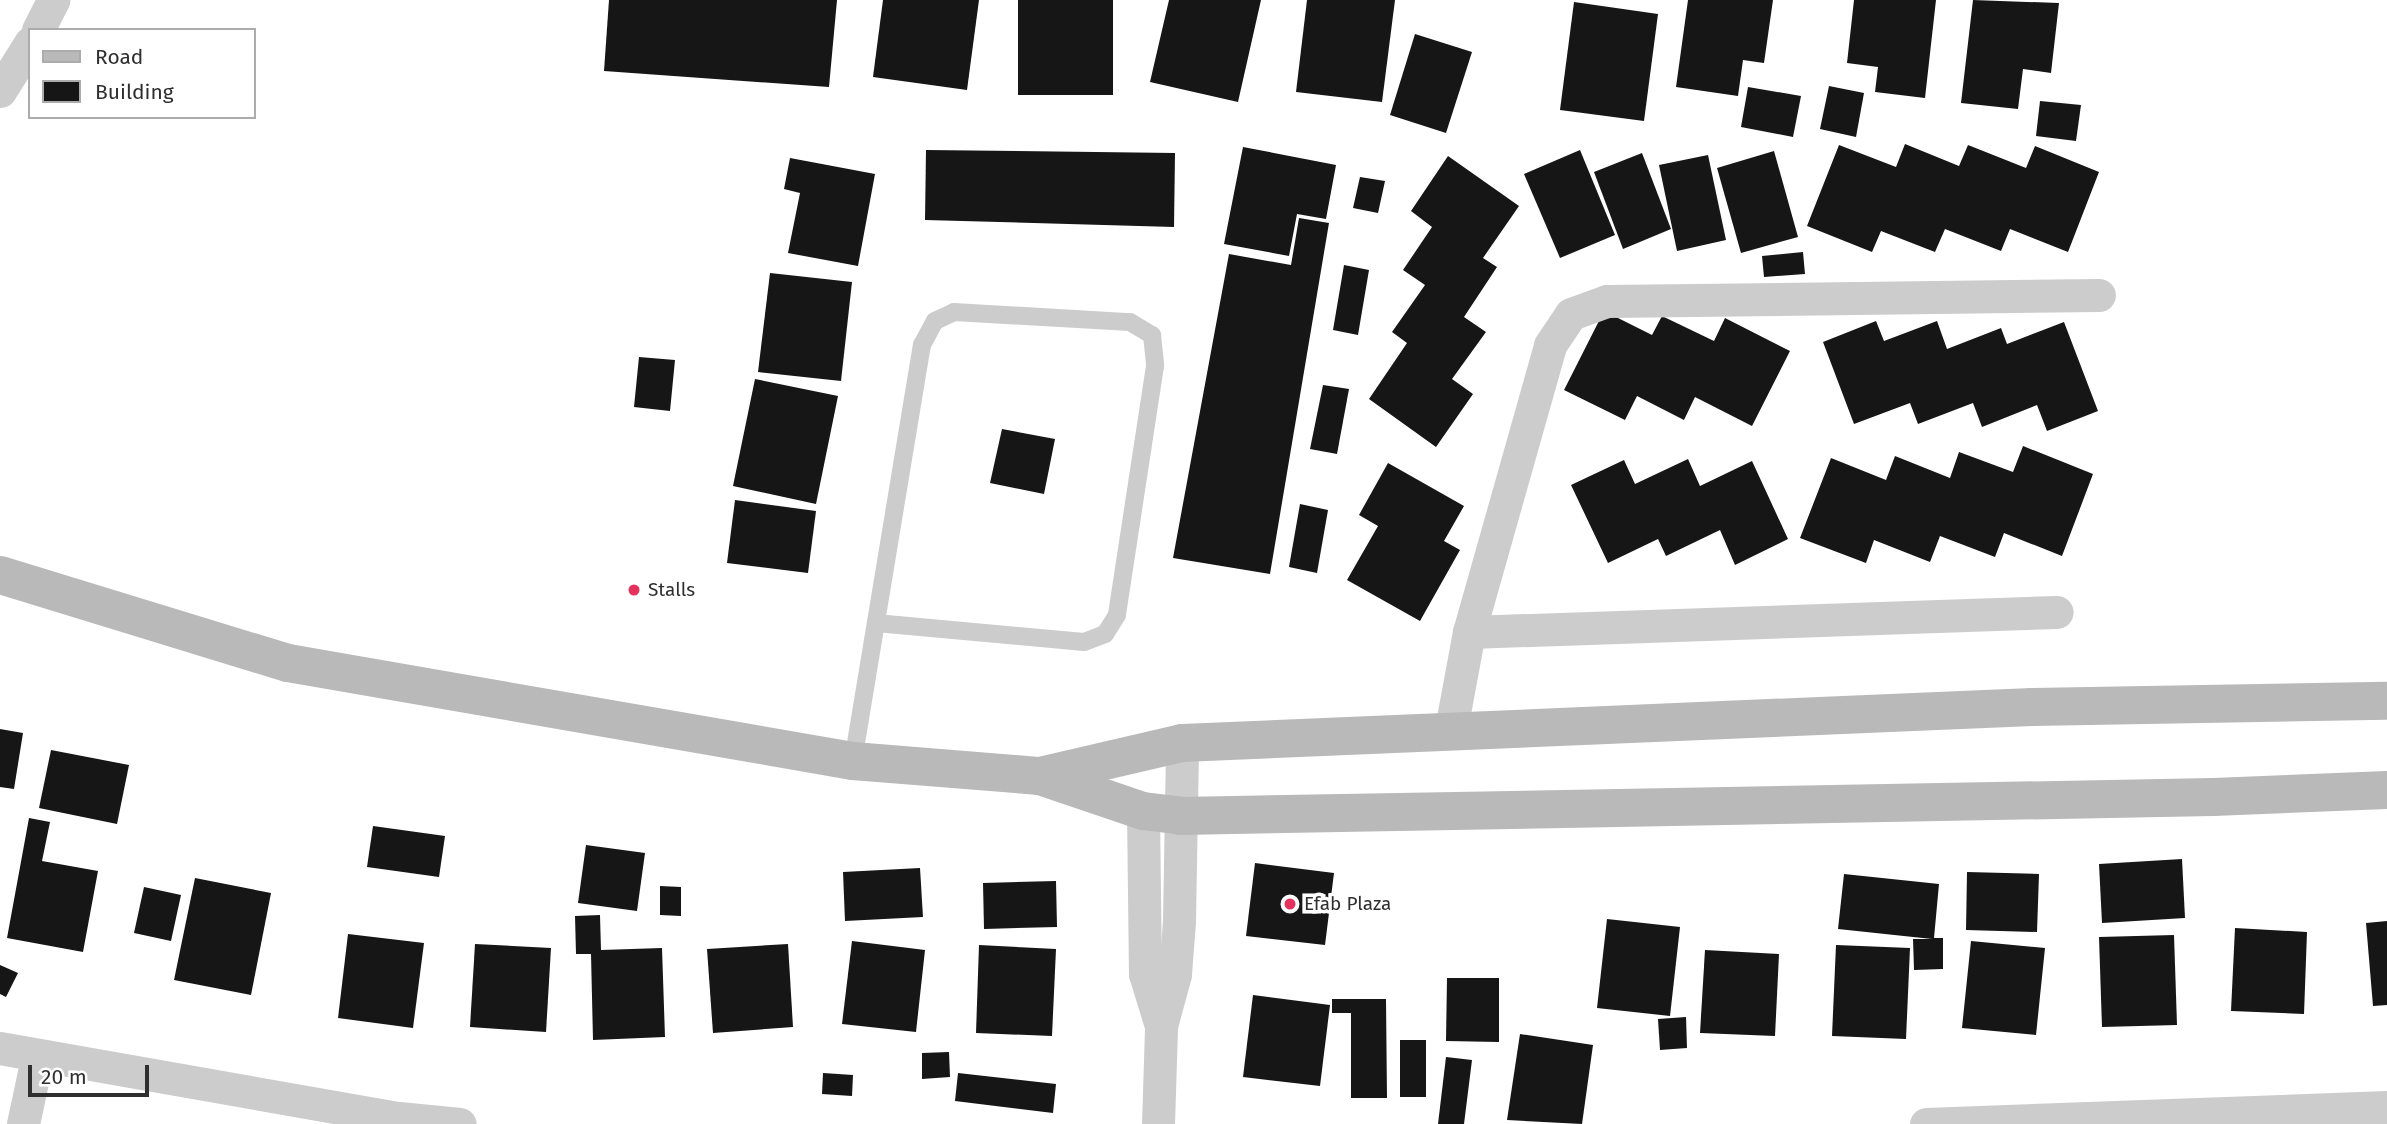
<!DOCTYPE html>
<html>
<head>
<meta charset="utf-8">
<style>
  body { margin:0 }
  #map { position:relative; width:2387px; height:1124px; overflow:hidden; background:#fff; font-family:"Fira Sans",sans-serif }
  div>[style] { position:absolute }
  .building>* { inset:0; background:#161616 }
  .lane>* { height:18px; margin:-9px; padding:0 9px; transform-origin:9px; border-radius:9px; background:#ccc }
  .street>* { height:33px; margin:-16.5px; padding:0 16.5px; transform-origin:16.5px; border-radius:16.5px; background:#ccc }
  .secondary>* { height:38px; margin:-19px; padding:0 19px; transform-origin:19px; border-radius:19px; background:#b9b9b9 }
  .dots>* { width:19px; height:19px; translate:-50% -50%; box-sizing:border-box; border:4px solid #fff; border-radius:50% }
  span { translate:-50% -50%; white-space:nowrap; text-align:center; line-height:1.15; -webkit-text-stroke:7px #fff; paint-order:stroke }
  .poi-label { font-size:19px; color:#2f2f2f }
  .left { translate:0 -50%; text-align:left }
  .legend { position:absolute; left:28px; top:28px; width:228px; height:91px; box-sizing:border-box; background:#fff; border:2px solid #acacac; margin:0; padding:9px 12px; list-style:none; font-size:21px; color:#2f2f2f }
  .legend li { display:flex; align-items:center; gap:14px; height:35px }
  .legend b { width:35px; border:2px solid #acacac }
  .scale { position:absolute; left:28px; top:1065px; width:121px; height:32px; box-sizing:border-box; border:4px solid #2f2f2f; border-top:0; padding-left:9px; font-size:21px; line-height:24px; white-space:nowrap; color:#2f2f2f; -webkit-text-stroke:5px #fff; paint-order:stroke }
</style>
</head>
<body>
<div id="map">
  <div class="building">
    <div style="clip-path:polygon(609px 0,837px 0,829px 87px,604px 71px)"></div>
    <div style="clip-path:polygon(883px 0,979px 0,967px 90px,873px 77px)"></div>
    <div style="clip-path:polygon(1018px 0,1113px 0,1113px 95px,1018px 95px)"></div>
    <div style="clip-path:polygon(1169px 0,1261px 0,1238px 102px,1150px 82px)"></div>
    <div style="clip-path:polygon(1307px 0,1395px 0,1382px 102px,1296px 92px)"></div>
    <div style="clip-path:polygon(1688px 0,1773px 0,1764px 63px,1743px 60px,1738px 96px,1676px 87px)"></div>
    <div style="clip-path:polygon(1854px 0,1936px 0,1925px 98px,1875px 92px,1878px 67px,1847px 63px)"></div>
    <div style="clip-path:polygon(1973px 0,2059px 3px,2051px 73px,2023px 69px,2018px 109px,1961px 103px)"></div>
    <div style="clip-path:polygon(1574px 2px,1658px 14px,1644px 121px,1560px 110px)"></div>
    <div style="clip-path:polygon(1415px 34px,1472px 52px,1446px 133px,1390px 115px)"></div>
    <div style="clip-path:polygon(1829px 86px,1864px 93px,1856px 137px,1820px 129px)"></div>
    <div style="clip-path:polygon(1748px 87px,1801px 96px,1793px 137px,1741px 127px)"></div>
    <div style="clip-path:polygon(2040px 101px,2081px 105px,2076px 141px,2036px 136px)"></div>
    <div style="clip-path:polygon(1905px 144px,1959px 166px,1968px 145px,2026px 168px,2035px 146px,2099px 172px,2068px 252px,2010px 229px,2001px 251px,1945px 229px,1935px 252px,1881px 231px,1872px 252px,1807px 226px,1839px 145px,1896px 167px)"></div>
    <div style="clip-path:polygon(1243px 147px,1336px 165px,1326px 219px,1297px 214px,1289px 256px,1224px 244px)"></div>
    <div style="clip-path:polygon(926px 150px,1175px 153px,1174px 227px,925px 220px)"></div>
    <div style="clip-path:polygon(1580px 150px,1615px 235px,1560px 258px,1524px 174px)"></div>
    <div style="clip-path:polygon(1774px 151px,1798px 237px,1741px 253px,1717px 168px)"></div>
    <div style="clip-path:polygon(1642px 153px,1671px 229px,1623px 249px,1594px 172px)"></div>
    <div style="clip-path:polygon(1708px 155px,1726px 240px,1677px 251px,1659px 165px)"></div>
    <div style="clip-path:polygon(1448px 156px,1519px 206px,1483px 258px,1497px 267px,1464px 317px,1486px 332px,1452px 379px,1473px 394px,1436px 447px,1369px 399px,1407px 343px,1392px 332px,1425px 285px,1403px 270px,1432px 227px,1411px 211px)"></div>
    <div style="clip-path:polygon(790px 158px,875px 174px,858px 266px,788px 253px,800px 193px,784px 189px)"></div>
    <div style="clip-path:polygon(1360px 177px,1385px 181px,1378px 213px,1353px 208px)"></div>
    <div style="clip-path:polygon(1299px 218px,1329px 223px,1270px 574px,1173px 558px,1229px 254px,1291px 265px)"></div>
    <div style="clip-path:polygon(1803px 252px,1805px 274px,1764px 277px,1762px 256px)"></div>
    <div style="clip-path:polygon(1344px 265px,1369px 270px,1358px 335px,1333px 330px)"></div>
    <div style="clip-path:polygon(770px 273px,852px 282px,841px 381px,758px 372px)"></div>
    <div style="clip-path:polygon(1604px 311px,1652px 335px,1662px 316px,1714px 341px,1725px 318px,1790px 351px,1752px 426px,1695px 397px,1684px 420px,1637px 396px,1625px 420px,1564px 390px)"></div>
    <div style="clip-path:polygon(1876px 321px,1884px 341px,1937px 321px,1947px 349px,2001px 328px,2007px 344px,2064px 322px,2098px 411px,2047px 431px,2037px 405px,1982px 427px,1973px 403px,1918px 424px,1910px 403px,1854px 424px,1823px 342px)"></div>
    <div style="clip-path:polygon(639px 357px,675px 360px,670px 411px,634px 407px)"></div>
    <div style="clip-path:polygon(755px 379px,838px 396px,816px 504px,733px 486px)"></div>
    <div style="clip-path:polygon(1323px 385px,1349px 389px,1337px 454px,1310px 449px)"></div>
    <div style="clip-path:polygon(1002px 429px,1055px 439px,1044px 494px,990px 483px)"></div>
    <div style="clip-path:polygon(2023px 446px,2093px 474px,2062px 556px,2004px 533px,1995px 557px,1940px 536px,1930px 562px,1874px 540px,1866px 563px,1800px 538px,1831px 458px,1886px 480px,1895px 456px,1950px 478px,1959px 452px,2013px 472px)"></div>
    <div style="clip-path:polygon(1688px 459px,1700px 486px,1752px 461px,1788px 539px,1735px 565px,1720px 530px,1666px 556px,1658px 539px,1608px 563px,1571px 485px,1624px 460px,1635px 484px)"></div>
    <div style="clip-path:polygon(1388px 463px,1464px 506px,1444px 541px,1460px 550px,1420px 621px,1347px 580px,1378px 526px,1359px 515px)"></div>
    <div style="clip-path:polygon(735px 500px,816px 511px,808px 573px,727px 563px)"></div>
    <div style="clip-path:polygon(1300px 504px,1328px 510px,1317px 573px,1289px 567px)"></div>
    <div style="clip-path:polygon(0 729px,23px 733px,14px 789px,0 787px)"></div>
    <div style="clip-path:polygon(51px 750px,129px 765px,117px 824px,39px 808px)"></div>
    <div style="clip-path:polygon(29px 818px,50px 822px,42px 861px,98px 871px,83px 952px,7px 938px)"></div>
    <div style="clip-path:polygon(373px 826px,445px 836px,439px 877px,367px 867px)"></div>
    <div style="clip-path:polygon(586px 845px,645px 853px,637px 911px,578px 903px)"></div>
    <div style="clip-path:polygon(2182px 859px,2185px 918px,2102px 923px,2099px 864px)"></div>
    <div style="clip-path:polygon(1255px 863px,1334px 873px,1325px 945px,1246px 936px)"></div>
    <div style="clip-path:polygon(920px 868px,923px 917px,845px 921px,843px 872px)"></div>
    <div style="clip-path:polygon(1967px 872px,2039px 874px,2037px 932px,1966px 930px)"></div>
    <div style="clip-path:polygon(1844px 874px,1939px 884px,1934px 938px,1943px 938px,1943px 969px,1914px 970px,1913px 939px,1932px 939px,1838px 929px)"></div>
    <div style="clip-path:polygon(195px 878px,271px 893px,251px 995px,174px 980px)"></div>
    <div style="clip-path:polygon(1056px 881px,1057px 927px,984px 929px,983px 883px)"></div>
    <div style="clip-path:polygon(660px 886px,681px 887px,681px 916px,660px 915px)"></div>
    <div style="clip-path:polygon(144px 887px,181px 895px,171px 941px,134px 933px)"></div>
    <div style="clip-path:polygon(600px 915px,601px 950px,662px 948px,665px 1037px,593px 1040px,591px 954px,576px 954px,575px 916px)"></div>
    <div style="clip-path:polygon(1607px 919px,1680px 927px,1670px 1016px,1597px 1008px)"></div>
    <div style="clip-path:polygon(2387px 921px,2387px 1005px,2373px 1006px,2366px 923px)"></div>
    <div style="clip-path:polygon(2235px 928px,2307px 932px,2304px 1014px,2231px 1011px)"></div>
    <div style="clip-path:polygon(348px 934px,424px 943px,413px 1028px,338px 1018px)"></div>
    <div style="clip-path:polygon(2174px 935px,2177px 1025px,2102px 1027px,2099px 937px)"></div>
    <div style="clip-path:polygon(852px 941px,925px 950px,916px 1032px,842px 1024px)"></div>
    <div style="clip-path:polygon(1971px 941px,2045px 948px,2036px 1035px,1962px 1028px)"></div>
    <div style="clip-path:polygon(475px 944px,551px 948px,546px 1032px,470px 1027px)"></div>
    <div style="clip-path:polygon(788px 944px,793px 1027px,713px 1033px,707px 949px)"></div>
    <div style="clip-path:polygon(979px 945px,1056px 949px,1052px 1036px,976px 1033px)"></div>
    <div style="clip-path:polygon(1836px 945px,1910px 948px,1906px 1039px,1832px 1036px)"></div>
    <div style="clip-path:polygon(1705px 950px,1779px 954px,1775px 1036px,1700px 1033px)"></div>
    <div style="clip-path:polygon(0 965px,18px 973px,6px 997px,0 994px)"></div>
    <div style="clip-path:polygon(1447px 978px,1499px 978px,1499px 1042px,1446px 1041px)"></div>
    <div style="clip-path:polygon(1253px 995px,1330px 1005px,1320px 1086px,1243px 1077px)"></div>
    <div style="clip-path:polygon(1332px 999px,1386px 999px,1387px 1098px,1351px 1098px,1351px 1013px,1332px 1013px)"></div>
    <div style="clip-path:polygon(1686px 1017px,1687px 1048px,1660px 1050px,1658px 1019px)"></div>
    <div style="clip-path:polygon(1520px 1034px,1593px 1045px,1582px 1124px,1507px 1120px)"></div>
    <div style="clip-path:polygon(1400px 1040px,1426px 1040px,1426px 1097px,1400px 1097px)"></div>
    <div style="clip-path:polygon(949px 1052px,950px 1077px,922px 1079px,922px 1053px)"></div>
    <div style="clip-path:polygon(1446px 1057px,1472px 1060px,1464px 1124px,1438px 1124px)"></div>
    <div style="clip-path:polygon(823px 1073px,853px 1075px,852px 1096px,822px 1094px)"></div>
    <div style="clip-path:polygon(958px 1073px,1056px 1084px,1053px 1113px,955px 1101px)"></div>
  </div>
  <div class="lane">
    <div style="left:853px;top:761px;width:422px;rotate:-80.6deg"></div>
    <div style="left:922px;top:345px;width:27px;rotate:-62deg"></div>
    <div style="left:935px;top:321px;width:21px;rotate:-25deg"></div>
    <div style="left:954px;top:312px;width:176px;rotate:3.3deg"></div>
    <div style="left:1130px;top:322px;width:26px;rotate:31deg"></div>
    <div style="left:1152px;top:335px;width:31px;rotate:84deg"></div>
    <div style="left:1155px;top:366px;width:252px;rotate:98.7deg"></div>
    <div style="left:1117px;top:615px;width:22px;rotate:122deg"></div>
    <div style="left:1105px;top:634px;width:22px;rotate:159deg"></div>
    <div style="left:1084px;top:642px;width:209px;rotate:-174.8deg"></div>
  </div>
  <div class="street">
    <div style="left:38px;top:30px;width:34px;rotate:-63deg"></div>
    <div style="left:0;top:91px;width:57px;rotate:-58deg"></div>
    <div style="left:1469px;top:632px;width:588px;rotate:-1.95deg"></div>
    <div style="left:1451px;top:729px;width:99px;rotate:-79.5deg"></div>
    <div style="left:1469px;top:632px;width:298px;rotate:-74.2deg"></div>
    <div style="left:1550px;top:345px;width:37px;rotate:-56deg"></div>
    <div style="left:1571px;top:314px;width:38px;rotate:-20deg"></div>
    <div style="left:1607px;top:301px;width:492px;rotate:-0.7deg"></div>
    <div style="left:1143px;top:811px;width:163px;rotate:89.3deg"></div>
    <div style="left:1145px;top:974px;width:54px;rotate:72.9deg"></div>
    <div style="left:0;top:1048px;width:405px;rotate:10deg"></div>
    <div style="left:399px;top:1118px;width:61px;rotate:5.6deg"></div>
    <div style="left:23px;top:1124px;width:67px;rotate:-78deg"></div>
    <div style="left:1158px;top:1124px;width:98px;rotate:-88.2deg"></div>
    <div style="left:1161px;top:1026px;width:54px;rotate:-74.9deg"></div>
    <div style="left:1175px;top:974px;width:53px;rotate:-85.7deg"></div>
    <div style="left:1179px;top:921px;width:178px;rotate:-89deg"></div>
    <div style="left:1926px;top:1124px;width:461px;rotate:-2.1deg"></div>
  </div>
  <div class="secondary">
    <div style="left:0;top:575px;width:301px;rotate:17deg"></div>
    <div style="left:288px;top:663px;width:573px;rotate:9.84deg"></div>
    <div style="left:853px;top:761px;width:188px;rotate:4.6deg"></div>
    <div style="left:1040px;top:776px;width:109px;rotate:18.8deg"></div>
    <div style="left:1143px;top:811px;width:38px;rotate:7deg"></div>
    <div style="left:1181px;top:816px;width:1032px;rotate:-1.05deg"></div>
    <div style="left:2213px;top:797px;width:174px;rotate:-2.3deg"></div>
    <div style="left:1040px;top:776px;width:146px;rotate:-13.1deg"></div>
    <div style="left:1182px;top:743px;width:851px;rotate:-2.43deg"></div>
    <div style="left:2032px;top:707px;width:355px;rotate:-1deg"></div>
  </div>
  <div class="dots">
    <div style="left:634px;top:590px;background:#e5325d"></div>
    <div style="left:1290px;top:904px;background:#e5325d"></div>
  </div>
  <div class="poi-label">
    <span class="left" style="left:648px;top:590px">Stalls</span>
    <span class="left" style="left:1304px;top:904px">Efab Plaza</span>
  </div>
  <ul class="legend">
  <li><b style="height:9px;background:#b9b9b9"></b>Road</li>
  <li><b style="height:19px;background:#161616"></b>Building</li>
  </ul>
  <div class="scale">20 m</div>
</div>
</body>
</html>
